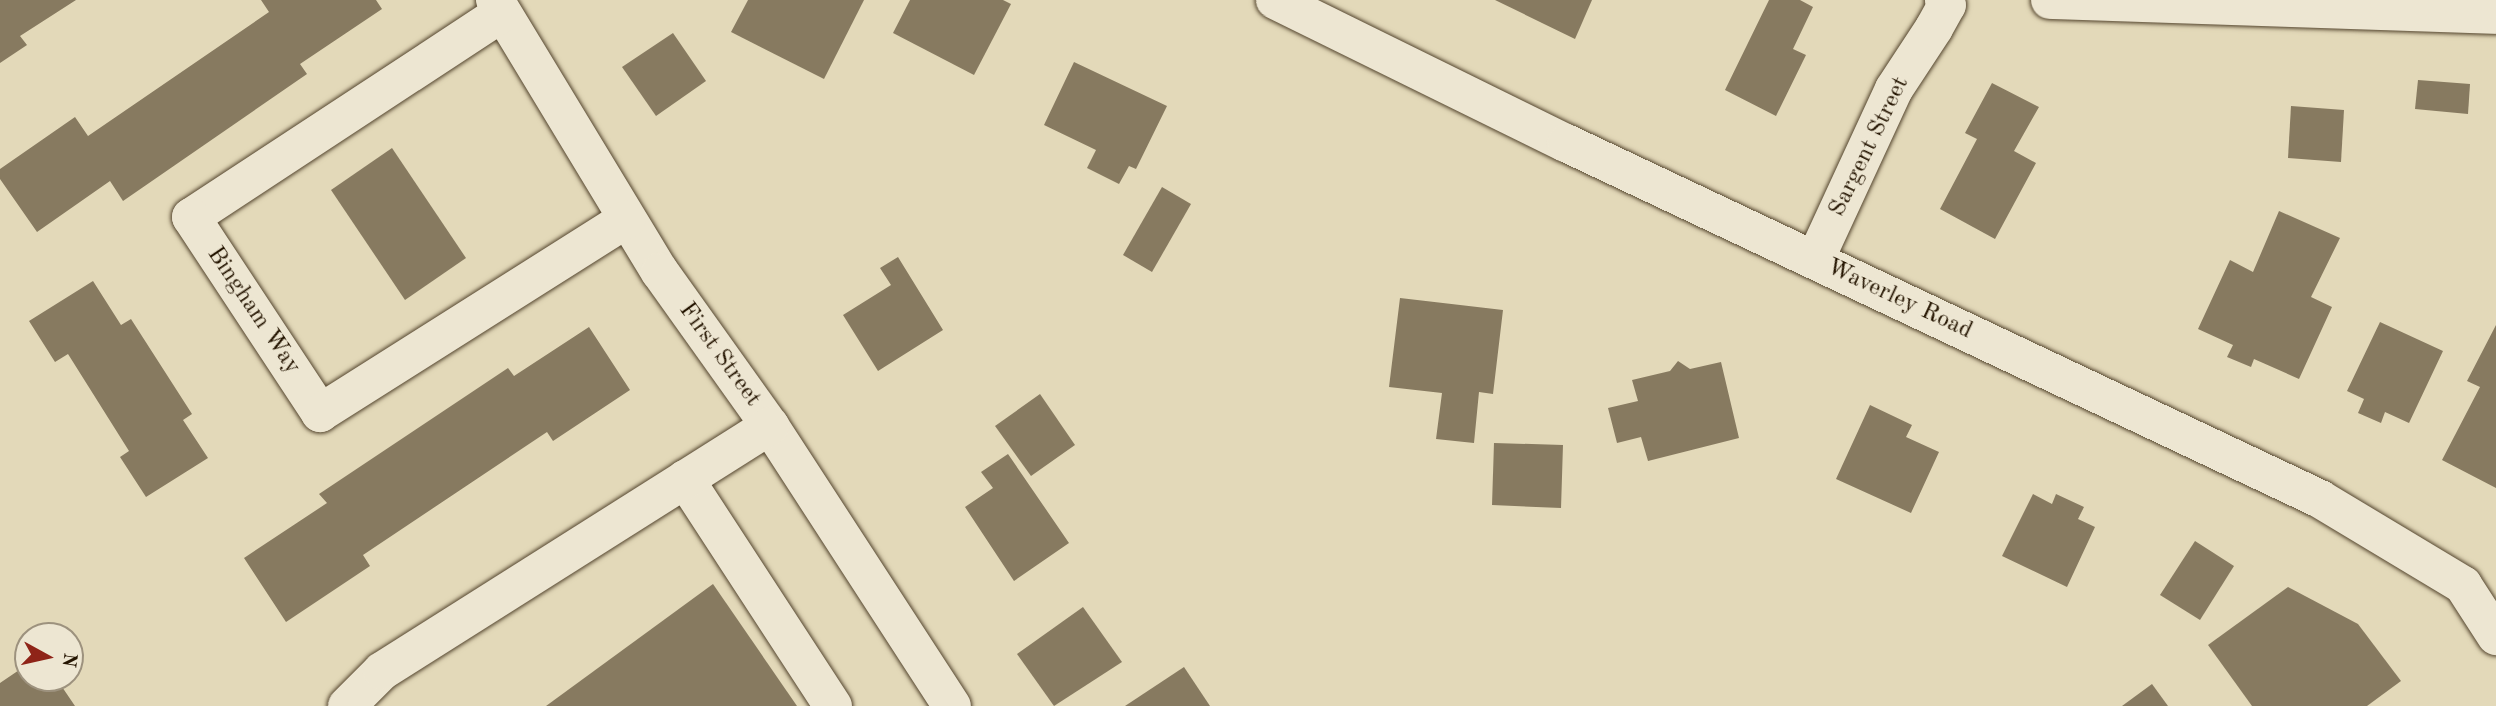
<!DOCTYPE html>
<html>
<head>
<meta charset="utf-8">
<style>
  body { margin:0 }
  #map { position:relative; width:2496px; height:706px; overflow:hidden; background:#e3d9b9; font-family:"Old Standard TT",serif }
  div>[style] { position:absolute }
  .building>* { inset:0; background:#877a60 }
  .roads { filter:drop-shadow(0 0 2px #54452e) drop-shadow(0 0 2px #54452e) }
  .minor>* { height:38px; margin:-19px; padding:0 19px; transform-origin:19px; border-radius:19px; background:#ede6d2 }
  span { translate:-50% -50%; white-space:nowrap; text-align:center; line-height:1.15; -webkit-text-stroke:5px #ede6d2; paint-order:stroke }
  .street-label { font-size:24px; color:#241400 }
  .north { position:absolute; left:14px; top:622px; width:70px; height:70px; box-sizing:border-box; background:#ede6d2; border:2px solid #9d927e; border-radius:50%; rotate:98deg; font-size:19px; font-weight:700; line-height:28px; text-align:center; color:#241400 }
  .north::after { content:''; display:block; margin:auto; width:24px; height:32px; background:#8f2418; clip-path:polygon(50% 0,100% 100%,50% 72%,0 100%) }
</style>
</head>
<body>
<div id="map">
  <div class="building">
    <div style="clip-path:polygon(0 0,76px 0,20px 36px,27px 45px,0 63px)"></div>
    <div style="clip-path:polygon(261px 0,376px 0,382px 9px,300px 64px,307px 74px,123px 201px,110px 181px,37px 232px,0 179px,0 169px,75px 117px,88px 136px,269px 12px)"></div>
    <div style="clip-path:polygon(748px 0,864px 0,824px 79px,731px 32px)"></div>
    <div style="clip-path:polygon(910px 0,1003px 0,1011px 4px,974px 75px,893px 33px)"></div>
    <div style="clip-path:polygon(1495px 0,1592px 0,1575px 39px)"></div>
    <div style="clip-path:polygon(1769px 0,1800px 0,1813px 7px,1793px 49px,1806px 55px,1776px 116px,1725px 90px)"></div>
    <div style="clip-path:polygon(673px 33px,706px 81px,656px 116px,622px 67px)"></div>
    <div style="clip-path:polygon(1074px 62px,1167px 106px,1136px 169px,1129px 166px,1119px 184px,1087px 168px,1096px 150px,1044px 125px)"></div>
    <div style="clip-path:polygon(2418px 80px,2470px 84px,2468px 114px,2415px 109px)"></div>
    <div style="clip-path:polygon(1992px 83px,2039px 107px,2014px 151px,2036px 163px,1995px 239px,1940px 209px,1977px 139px,1965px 133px)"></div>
    <div style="clip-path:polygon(2291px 106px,2344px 110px,2341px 162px,2288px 158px)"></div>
    <div style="clip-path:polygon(392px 148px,466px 258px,405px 300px,331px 190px)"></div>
    <div style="clip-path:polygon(1162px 187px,1191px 204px,1152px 272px,1123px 255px)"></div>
    <div style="clip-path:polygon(2279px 211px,2340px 238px,2311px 297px,2332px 307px,2299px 379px,2254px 359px,2251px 367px,2227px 357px,2233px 345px,2198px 329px,2230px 260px,2253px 272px)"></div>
    <div style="clip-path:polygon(898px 257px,943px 330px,878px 371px,843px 315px,891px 285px,880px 268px)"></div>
    <div style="clip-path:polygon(93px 281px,121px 325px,131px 319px,192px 414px,183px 420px,208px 458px,146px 497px,120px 457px,129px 451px,68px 354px,55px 362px,29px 321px)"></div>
    <div style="clip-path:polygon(1400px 298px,1503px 310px,1493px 394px,1479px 392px,1474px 443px,1436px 439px,1442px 393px,1389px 387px)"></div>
    <div style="clip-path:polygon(2380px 322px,2443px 351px,2409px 423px,2385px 412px,2381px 423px,2358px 413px,2364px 399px,2347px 391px)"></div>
    <div style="clip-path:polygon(2496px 325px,2496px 488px,2442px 460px,2480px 387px,2467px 381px)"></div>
    <div style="clip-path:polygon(589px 327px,630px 390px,553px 441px,547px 432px,363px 555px,370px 566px,286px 622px,244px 558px,327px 503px,319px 494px,508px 368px,514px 376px)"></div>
    <div style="clip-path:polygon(1678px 361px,1690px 369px,1721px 362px,1739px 438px,1648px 461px,1641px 437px,1617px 443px,1608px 408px,1638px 401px,1632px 380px,1670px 371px)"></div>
    <div style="clip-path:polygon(1040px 394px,1075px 445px,1031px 476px,995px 426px)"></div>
    <div style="clip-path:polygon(1870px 405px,1912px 425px,1906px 437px,1939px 452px,1911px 513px,1836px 479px)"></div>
    <div style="clip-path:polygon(1494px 443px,1563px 445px,1561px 508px,1492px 505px)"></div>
    <div style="clip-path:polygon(1008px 454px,1069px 543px,1014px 581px,965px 507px,993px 488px,981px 472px)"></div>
    <div style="clip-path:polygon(2033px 494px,2052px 504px,2056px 494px,2084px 507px,2078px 519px,2095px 527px,2067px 587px,2002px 556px)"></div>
    <div style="clip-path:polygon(2195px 541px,2234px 566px,2200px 620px,2160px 595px)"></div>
    <div style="clip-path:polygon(713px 584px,797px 706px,546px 706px)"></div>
    <div style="clip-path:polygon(2288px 587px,2358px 624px,2401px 681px,2367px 706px,2252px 706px,2208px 645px)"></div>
    <div style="clip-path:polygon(1083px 607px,1122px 662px,1054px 706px,1017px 654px)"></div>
    <div style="clip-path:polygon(28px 664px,28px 678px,56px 678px,75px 706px,0 706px,0 683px)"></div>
    <div style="clip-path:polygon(1184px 667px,1210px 706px,1125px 706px)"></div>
    <div style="clip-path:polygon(2152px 684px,2168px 706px,2122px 706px)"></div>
  </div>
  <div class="roads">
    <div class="minor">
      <div style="left:495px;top:0;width:318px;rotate:58.8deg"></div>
      <div style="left:660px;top:272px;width:189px;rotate:54.5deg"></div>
      <div style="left:770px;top:426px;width:334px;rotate:57deg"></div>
      <div style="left:1275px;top:0;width:324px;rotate:26.2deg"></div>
      <div style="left:1566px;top:143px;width:834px;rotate:25.27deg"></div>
      <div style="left:2320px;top:499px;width:167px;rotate:31deg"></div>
      <div style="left:2463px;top:585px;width:61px;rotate:57.1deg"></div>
      <div style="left:2050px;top:0;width:446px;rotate:1.9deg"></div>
      <div style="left:502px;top:13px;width:372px;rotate:146.7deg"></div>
      <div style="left:191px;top:217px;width:235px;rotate:56.6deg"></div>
      <div style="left:320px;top:413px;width:363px;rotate:-32.3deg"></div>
      <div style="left:1815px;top:260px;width:188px;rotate:-65.2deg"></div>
      <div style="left:1894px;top:89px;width:73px;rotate:-56.7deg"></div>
      <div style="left:1934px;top:28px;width:26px;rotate:-61deg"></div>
      <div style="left:1947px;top:5px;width:6px;rotate:-121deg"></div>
      <div style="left:685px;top:479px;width:271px;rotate:56.9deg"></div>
      <div style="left:347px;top:706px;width:49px;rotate:-45deg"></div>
      <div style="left:382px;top:671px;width:459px;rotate:-32.3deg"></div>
    </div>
  </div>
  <div class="street-label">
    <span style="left:1870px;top:147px;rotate:-64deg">Sargent Street</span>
    <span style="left:1899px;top:300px;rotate:25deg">Waverley Road</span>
    <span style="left:253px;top:311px;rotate:56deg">Bingham Way</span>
    <span style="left:719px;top:355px;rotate:54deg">First Street</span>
  </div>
  <div class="north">N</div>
</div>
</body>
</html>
